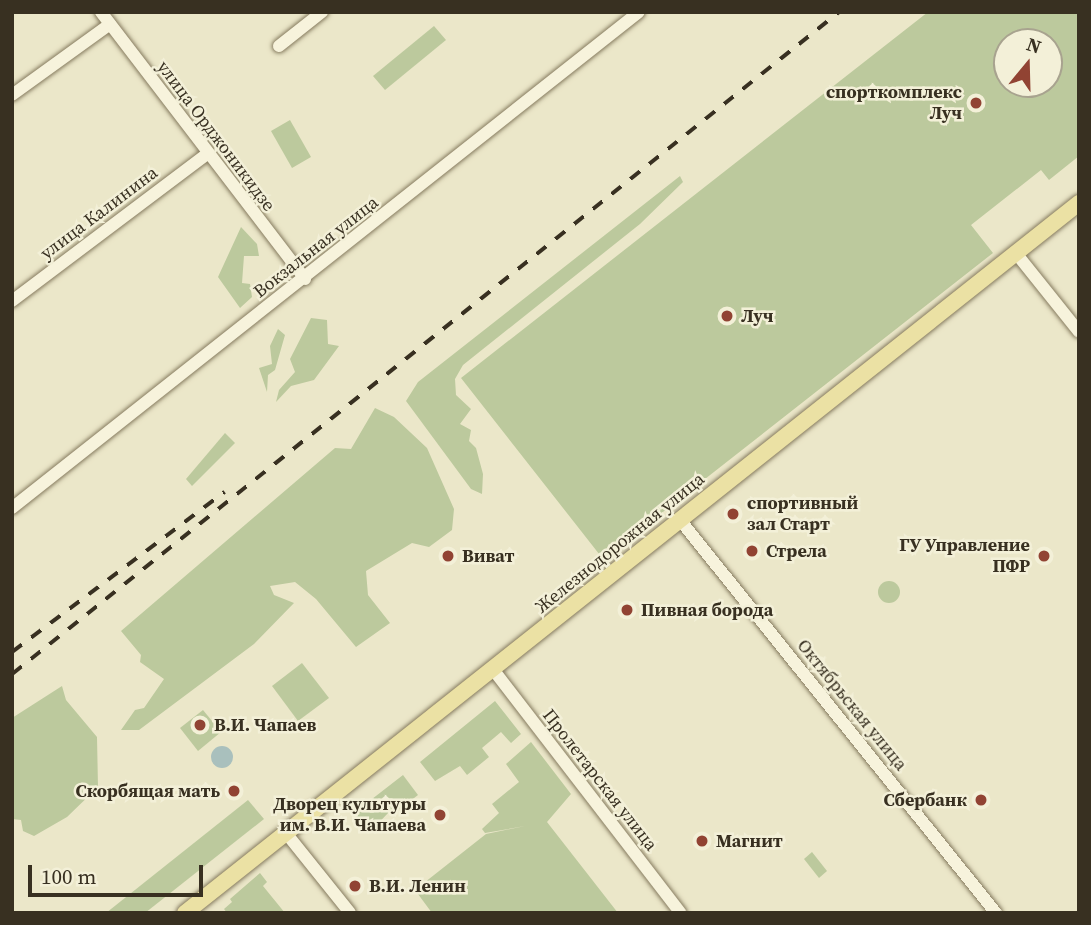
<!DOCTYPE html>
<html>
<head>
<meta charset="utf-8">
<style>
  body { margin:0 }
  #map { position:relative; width:1091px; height:925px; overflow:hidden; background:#ebe7c9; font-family:"Source Serif 4",serif }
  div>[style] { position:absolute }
  .green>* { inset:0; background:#bcc99d }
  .round { border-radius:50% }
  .water>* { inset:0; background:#a9c0bd }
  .roads { filter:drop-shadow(0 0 2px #867b5f) drop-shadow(0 0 2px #867b5f) }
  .minor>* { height:12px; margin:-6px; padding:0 6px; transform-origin:6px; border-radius:6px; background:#f7f3dc }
  .major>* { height:16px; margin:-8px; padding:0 8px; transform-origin:8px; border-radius:8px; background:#ebe1a4 }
  .rail>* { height:3.5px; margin-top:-1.75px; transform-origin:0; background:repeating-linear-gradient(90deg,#383021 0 12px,transparent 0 24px) }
  .dots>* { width:19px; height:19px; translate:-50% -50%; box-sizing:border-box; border:4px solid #f3f0d8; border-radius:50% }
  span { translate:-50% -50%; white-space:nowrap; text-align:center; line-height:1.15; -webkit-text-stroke:5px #f3f0d8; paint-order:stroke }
  .poi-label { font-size:18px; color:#383021; font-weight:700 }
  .right { translate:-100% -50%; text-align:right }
  .left { translate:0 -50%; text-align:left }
  .street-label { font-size:18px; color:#383021 }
  .frame { position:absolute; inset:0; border:14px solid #383021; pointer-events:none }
  .north { position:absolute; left:993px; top:28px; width:70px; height:70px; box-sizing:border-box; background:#f3f0d8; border:2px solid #a8a38f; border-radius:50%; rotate:19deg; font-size:19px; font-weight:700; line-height:28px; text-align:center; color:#383021 }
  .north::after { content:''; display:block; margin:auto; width:24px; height:32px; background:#914333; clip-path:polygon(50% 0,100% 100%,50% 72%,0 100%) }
  .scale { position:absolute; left:28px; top:865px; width:175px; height:32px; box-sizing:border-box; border:4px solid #383021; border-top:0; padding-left:9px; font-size:21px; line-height:24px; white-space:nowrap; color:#383021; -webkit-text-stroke:5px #f3f0d8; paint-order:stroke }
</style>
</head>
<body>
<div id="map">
  <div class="green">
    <div style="clip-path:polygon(evenodd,928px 12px,1079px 12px,1079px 156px,1049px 180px,1041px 170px,971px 225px,993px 253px,603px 559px,461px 378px,928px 12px,1007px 42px,1049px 42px,1049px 84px,1007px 84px,1007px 42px)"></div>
    <div style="clip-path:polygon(434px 26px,446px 40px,385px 90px,373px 76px)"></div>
    <div style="clip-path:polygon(290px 120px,311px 157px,292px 168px,271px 131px)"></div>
    <div style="clip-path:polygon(680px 176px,683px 182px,640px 224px,463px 365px,455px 379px,456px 395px,471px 409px,460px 424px,471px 430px,469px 441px,476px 448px,483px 474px,482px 494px,471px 489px,406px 401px,418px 382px)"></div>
    <div style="clip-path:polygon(241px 227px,257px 244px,259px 256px,244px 256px,242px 283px,250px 284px,252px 297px,240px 308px,218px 277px)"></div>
    <div style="clip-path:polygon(311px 318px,327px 320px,328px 344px,339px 346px,314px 380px,291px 386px,276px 402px,279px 390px,295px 372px,290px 359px)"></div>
    <div style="clip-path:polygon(278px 329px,285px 335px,275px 370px,268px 375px,267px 392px,259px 368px,272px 364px,270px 346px)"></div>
    <div style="clip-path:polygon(375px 408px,394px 417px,427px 448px,454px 509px,452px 530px,429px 547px,412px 543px,366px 571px,368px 595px,390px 623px,356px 647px,316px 599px,295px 582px,270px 586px,274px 595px,294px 603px,254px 644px,139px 730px,121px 730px,135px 710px,144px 708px,164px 679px,140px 662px,141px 655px,121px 631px,335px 448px,351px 449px)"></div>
    <div style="clip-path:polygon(225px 433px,235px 443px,192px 486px,186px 479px)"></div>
    <div class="round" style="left:878px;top:581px;width:22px;height:22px"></div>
    <div style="clip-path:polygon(302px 663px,329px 698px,298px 721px,272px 686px)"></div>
    <div style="clip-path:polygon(62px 686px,66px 700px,97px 737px,98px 787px,67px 817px,34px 836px,23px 831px,21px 820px,12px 819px,12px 718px)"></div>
    <div style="clip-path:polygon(495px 701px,521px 734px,511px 743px,501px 732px,482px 748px,489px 757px,467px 775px,460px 766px,435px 781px,420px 762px)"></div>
    <div style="clip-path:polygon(203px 710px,221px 732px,198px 751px,180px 728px)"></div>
    <div style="clip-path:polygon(531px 742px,571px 794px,547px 822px,618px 913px,432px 913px,415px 890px,486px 834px,525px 826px,485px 833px,482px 829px,499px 813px,492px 804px,519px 782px,506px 764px)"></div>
    <div style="clip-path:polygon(403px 775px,418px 795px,392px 815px,389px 812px,369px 833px,354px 813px)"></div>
    <div style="clip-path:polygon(248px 800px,264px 819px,145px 913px,106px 913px)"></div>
    <div style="clip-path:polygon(812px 852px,827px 871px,819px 878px,804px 859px)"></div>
    <div style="clip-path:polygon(260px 873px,267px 882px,263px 886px,285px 913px,227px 913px,224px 909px,232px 902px,230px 899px)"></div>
  </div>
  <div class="water">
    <div class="round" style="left:211px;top:746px;width:22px;height:22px"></div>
  </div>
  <div class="roads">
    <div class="minor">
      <div style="left:101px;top:12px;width:336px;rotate:52.6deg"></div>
      <div style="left:279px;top:46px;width:55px;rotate:-38.3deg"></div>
      <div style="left:12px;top:95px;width:121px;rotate:-35.9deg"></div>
      <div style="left:1015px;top:252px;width:102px;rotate:51.3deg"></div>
      <div style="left:12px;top:301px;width:244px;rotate:-37deg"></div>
      <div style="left:12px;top:508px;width:799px;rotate:-38.35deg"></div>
      <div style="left:680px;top:520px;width:504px;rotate:51.2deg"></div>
      <div style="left:492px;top:668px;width:309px;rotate:52.4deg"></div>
      <div style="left:286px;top:833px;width:102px;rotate:51.3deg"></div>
    </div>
    <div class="major">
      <div style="left:185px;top:913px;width:1142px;rotate:-38.46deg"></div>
    </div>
  </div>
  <div class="rail">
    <div style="left:12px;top:652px;width:266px;rotate:-37deg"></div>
    <div style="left:12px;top:674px;width:1059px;rotate:-38.68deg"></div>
  </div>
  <div class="dots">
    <div style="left:976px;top:103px;background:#914333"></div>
    <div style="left:727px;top:316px;background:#914333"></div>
    <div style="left:733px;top:514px;background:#914333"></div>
    <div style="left:752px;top:551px;background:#914333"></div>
    <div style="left:448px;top:556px;background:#914333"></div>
    <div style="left:1044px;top:556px;background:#914333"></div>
    <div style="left:627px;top:610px;background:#914333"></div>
    <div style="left:200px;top:725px;background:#914333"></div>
    <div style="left:234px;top:791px;background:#914333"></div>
    <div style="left:981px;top:800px;background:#914333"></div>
    <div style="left:440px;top:815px;background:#914333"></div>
    <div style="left:702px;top:841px;background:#914333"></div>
    <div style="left:355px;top:886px;background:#914333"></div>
  </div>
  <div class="poi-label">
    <span class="right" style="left:962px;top:103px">спорткомплекс<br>Луч</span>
    <span class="left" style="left:741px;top:316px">Луч</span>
    <span class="left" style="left:747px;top:514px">спортивный<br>зал Старт</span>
    <span class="right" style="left:1030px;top:556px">ГУ Управление<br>ПФР</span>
    <span class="left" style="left:766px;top:551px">Стрела</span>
    <span class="left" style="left:462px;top:556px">Виват</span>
    <span class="left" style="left:641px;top:610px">Пивная борода</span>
    <span class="left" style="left:214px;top:725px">В.И. Чапаев</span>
    <span class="right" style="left:220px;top:791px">Скорбящая мать</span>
    <span class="right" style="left:967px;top:800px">Сбербанк</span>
    <span class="right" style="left:426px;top:815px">Дворец культуры<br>им. В.И. Чапаева</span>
    <span class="left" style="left:716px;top:841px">Магнит</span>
    <span class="left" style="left:369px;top:886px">В.И. Ленин</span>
  </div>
  <div class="street-label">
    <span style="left:216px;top:136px;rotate:53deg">улица Орджоникидзе</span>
    <span style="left:99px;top:213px;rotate:-37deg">улица Калинина</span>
    <span style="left:316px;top:247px;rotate:-38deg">Вокзальная улица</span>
    <span style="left:620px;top:543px;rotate:-39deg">Железнодорожная улица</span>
    <span style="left:852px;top:705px;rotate:51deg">Октябрьская улица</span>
    <span style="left:600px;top:780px;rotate:52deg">Пролетарская улица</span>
  </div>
  <div class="frame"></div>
  <div class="north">N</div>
  <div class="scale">100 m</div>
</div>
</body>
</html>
